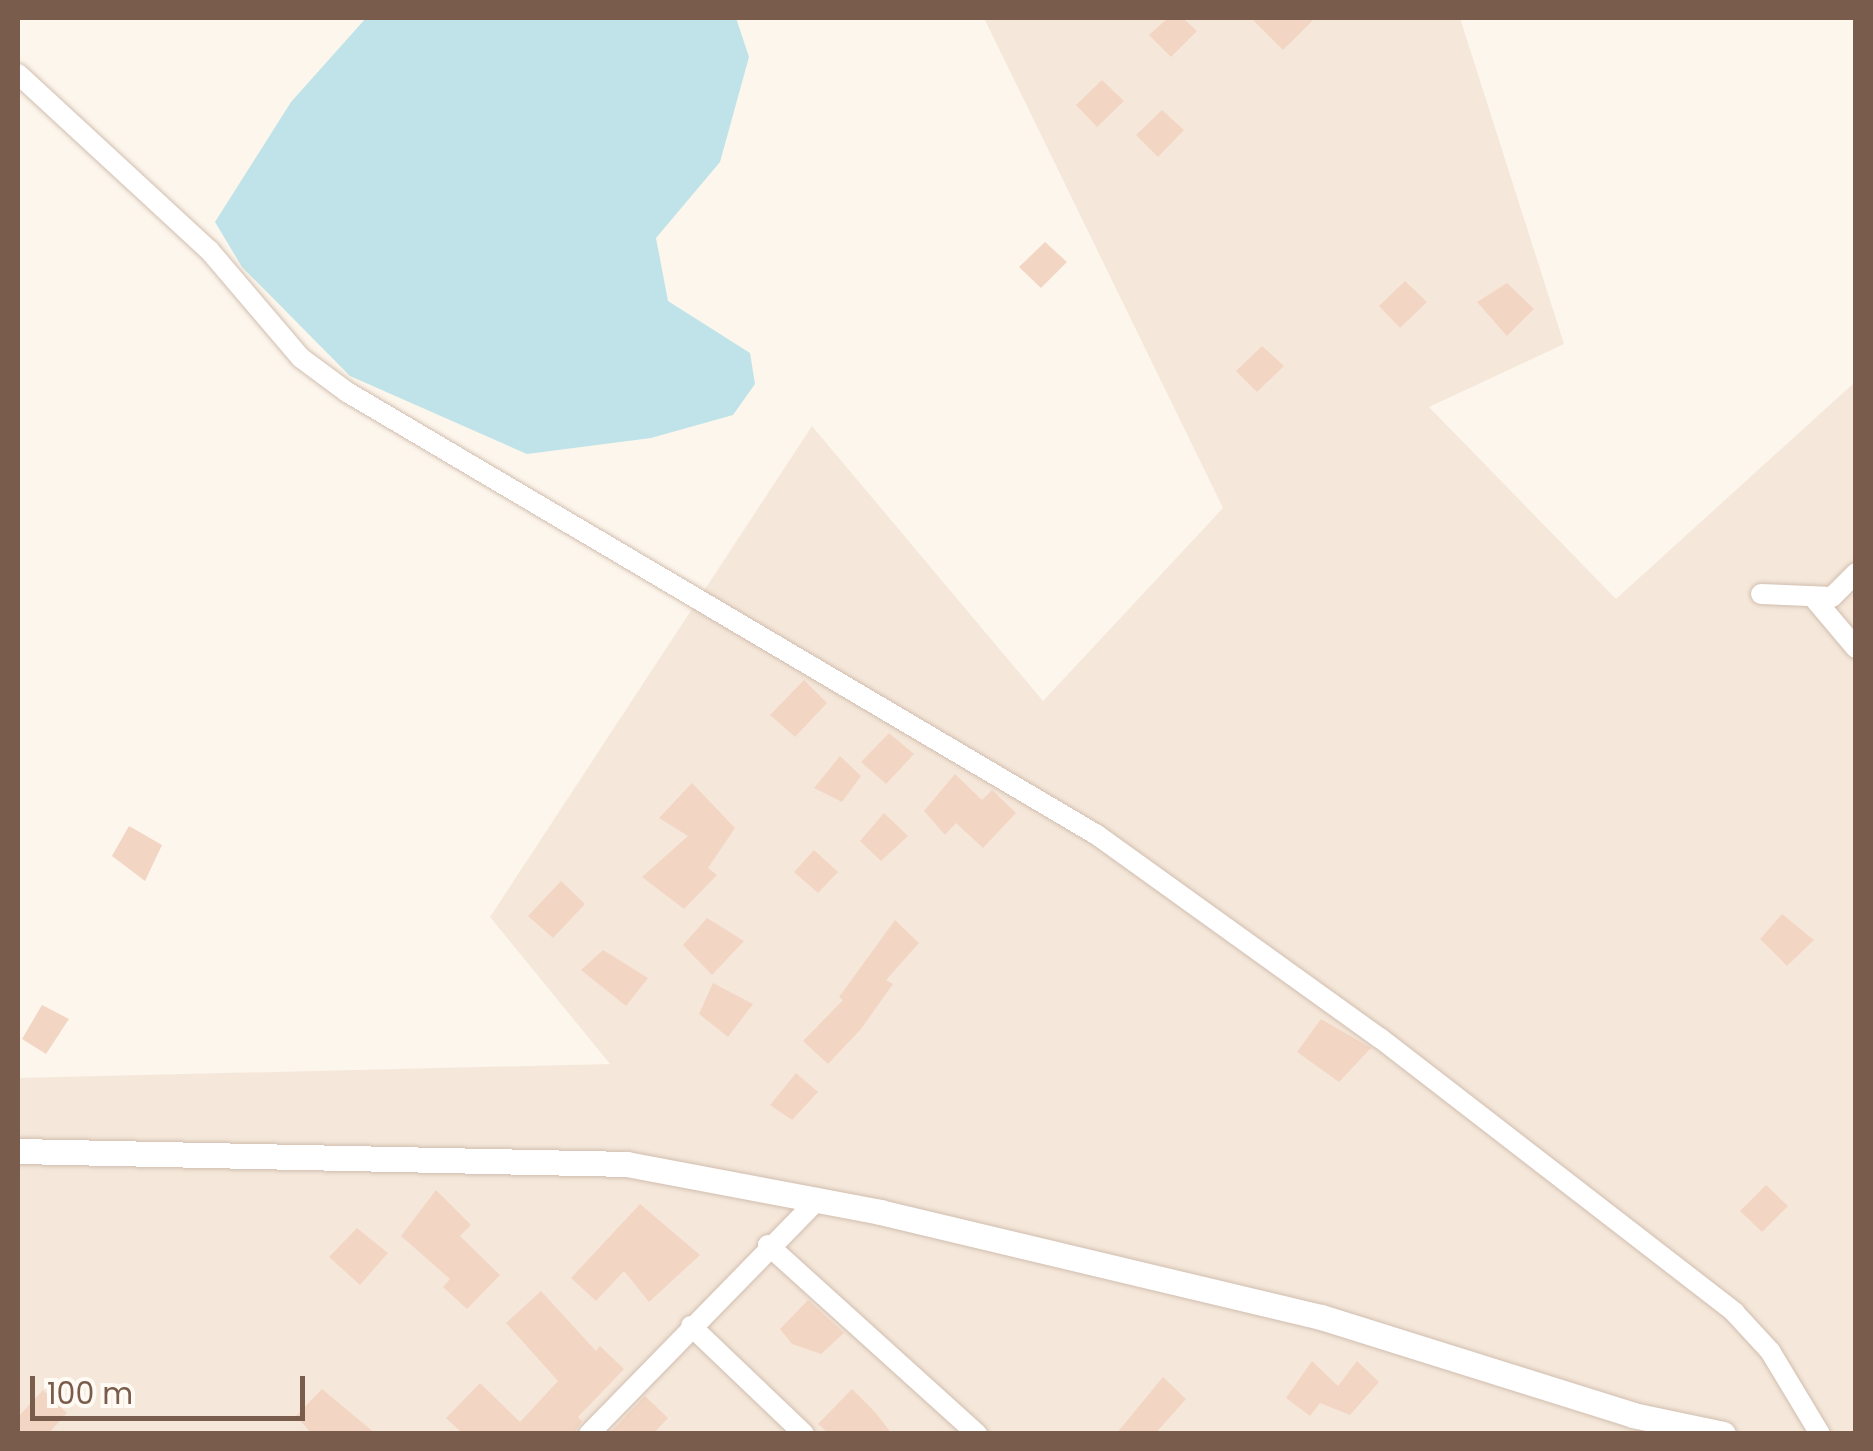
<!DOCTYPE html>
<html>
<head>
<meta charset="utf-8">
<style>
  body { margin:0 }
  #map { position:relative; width:1873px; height:1451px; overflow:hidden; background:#fdf6ec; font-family:Poppins,sans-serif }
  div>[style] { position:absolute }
  .residential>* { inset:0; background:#f5e8da }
  .water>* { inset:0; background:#bfe3e8 }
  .building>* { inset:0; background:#f3d5c3 }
  .roads { filter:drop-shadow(0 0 2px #d1beb0) drop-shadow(0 0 2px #d1beb0) }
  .minor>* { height:20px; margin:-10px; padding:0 10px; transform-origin:10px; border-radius:10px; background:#fff }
  .tertiary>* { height:25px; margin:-12.5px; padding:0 12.5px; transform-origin:12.5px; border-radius:12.5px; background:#fff }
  span { translate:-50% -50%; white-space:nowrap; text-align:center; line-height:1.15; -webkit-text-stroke:9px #fffaf3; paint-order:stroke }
  .frame { position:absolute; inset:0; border:20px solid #7a5c4d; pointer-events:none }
  .scale { position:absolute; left:30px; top:1376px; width:275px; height:45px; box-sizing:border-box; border:5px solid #7a5c4d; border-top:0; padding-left:12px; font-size:30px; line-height:35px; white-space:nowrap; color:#7a5c4d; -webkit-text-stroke:8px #fffaf3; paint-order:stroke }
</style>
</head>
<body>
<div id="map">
  <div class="residential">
    <div style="clip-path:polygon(984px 18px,1460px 18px,1564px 344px,1429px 407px,1616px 599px,1855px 382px,1855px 1433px,18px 1433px,18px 1078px,610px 1064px,490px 917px,812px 426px,1043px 701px,1223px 508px)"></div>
  </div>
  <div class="water">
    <div style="clip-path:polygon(366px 18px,736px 18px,749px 57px,720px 162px,656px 238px,668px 301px,750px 353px,755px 384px,733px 415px,651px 438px,527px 454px,350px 376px,242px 267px,215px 222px,291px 102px)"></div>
  </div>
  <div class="building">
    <div style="clip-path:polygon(1168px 18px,1183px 18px,1197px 31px,1171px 57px,1149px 35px)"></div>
    <div style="clip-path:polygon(1251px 18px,1315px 18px,1283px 50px)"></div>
    <div style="clip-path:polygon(1102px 80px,1124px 101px,1097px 127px,1076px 105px)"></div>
    <div style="clip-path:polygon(1162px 110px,1184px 130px,1158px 157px,1136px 135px)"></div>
    <div style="clip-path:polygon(1045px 242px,1067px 262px,1041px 288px,1019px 267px)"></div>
    <div style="clip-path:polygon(1405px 281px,1427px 302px,1400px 328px,1379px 306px)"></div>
    <div style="clip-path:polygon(1507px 283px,1534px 309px,1507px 336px,1477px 302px)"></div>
    <div style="clip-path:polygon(1262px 346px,1284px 366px,1257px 392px,1236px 371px)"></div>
    <div style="clip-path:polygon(804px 680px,827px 703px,795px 737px,770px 715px)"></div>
    <div style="clip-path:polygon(889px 733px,914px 754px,886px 784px,861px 762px)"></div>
    <div style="clip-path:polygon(840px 756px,861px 776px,842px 802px,814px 788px)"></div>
    <div style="clip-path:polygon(955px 774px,982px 800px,992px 790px,1016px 813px,983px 848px,956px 823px,945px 835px,924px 811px)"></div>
    <div style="clip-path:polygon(692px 783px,735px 828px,708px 868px,717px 875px,684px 909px,642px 877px,688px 836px,659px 818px)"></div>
    <div style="clip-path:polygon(884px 813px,908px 836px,881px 861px,860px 841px)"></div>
    <div style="clip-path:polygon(129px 826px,162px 845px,145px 881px,112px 856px)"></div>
    <div style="clip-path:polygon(814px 850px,838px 872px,818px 893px,794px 872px)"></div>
    <div style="clip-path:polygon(561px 881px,585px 904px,553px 938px,528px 916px)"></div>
    <div style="clip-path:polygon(1782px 914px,1814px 940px,1787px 966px,1760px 939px)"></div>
    <div style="clip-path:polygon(707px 918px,744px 941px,712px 975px,683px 945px)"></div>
    <div style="clip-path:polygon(895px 920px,919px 943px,886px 980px,893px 984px,861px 1029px,828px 1064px,803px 1041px,843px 1000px,839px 997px)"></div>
    <div style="clip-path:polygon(603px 950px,648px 978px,626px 1006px,581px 970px)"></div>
    <div style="clip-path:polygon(713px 983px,753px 1004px,728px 1037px,699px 1014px)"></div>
    <div style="clip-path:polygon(42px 1005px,69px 1019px,46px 1054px,22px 1039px)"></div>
    <div style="clip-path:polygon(1321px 1019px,1371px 1048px,1339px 1082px,1297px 1052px)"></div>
    <div style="clip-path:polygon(796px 1073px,818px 1092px,792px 1120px,770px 1105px)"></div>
    <div style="clip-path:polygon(1766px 1185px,1788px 1206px,1762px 1232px,1740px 1211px)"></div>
    <div style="clip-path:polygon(436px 1190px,471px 1225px,460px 1236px,500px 1275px,467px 1309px,443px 1287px,450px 1279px,401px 1236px)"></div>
    <div style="clip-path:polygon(640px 1204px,700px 1255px,649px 1302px,624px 1271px,596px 1301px,571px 1278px)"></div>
    <div style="clip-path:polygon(357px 1228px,388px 1253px,360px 1285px,329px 1257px)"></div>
    <div style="clip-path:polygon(541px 1291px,596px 1351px,600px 1346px,624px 1369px,578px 1417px,582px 1421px,574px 1434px,463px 1434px,446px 1418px,480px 1383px,520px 1422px,558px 1381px,506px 1323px)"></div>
    <div style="clip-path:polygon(808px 1300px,844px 1333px,821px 1354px,792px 1344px,780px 1329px)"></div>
    <div style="clip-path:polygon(1312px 1361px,1338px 1386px,1357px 1361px,1379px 1382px,1350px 1415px,1320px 1403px,1310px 1416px,1286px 1398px)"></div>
    <div style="clip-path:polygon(1163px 1377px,1186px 1399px,1155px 1434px,1116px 1434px)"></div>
    <div style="clip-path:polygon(322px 1389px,376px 1434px,312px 1434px,296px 1416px)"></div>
    <div style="clip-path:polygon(852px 1389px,875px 1412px,892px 1434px,829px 1434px,818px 1424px)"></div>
    <div style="clip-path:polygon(43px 1390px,67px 1413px,48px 1434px,18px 1434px,18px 1417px)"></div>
    <div style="clip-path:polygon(645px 1396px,668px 1418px,653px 1434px,609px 1434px)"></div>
  </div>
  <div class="roads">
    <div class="minor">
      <div style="left:18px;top:74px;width:260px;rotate:42.7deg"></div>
      <div style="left:209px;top:250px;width:142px;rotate:49.6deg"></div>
      <div style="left:301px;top:358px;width:57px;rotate:36.5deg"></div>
      <div style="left:347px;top:392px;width:871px;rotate:30.57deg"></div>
      <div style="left:1097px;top:835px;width:348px;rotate:35.7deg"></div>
      <div style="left:1380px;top:1038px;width:448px;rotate:37.7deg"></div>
      <div style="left:1734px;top:1312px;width:53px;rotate:47.3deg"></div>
      <div style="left:1770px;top:1351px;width:97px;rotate:58.9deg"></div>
      <div style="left:1761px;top:594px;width:71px;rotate:2.4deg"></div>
      <div style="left:1832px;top:597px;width:34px;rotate:-45deg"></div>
      <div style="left:1812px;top:596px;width:68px;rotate:49.8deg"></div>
      <div style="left:768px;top:1245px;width:282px;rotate:42.1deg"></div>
      <div style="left:691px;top:1326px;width:156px;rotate:43.7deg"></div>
      <div style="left:589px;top:1434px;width:327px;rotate:-45.7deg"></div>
    </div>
    <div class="tertiary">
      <div style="left:18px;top:1151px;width:609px;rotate:1.22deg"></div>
      <div style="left:627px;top:1164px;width:258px;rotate:10.7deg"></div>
      <div style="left:880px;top:1212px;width:453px;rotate:13.4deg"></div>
      <div style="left:1321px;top:1317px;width:327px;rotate:17.4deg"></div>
      <div style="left:1633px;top:1415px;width:92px;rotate:11.9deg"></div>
    </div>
  </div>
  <div class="frame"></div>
  <div class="scale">100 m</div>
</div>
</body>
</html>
